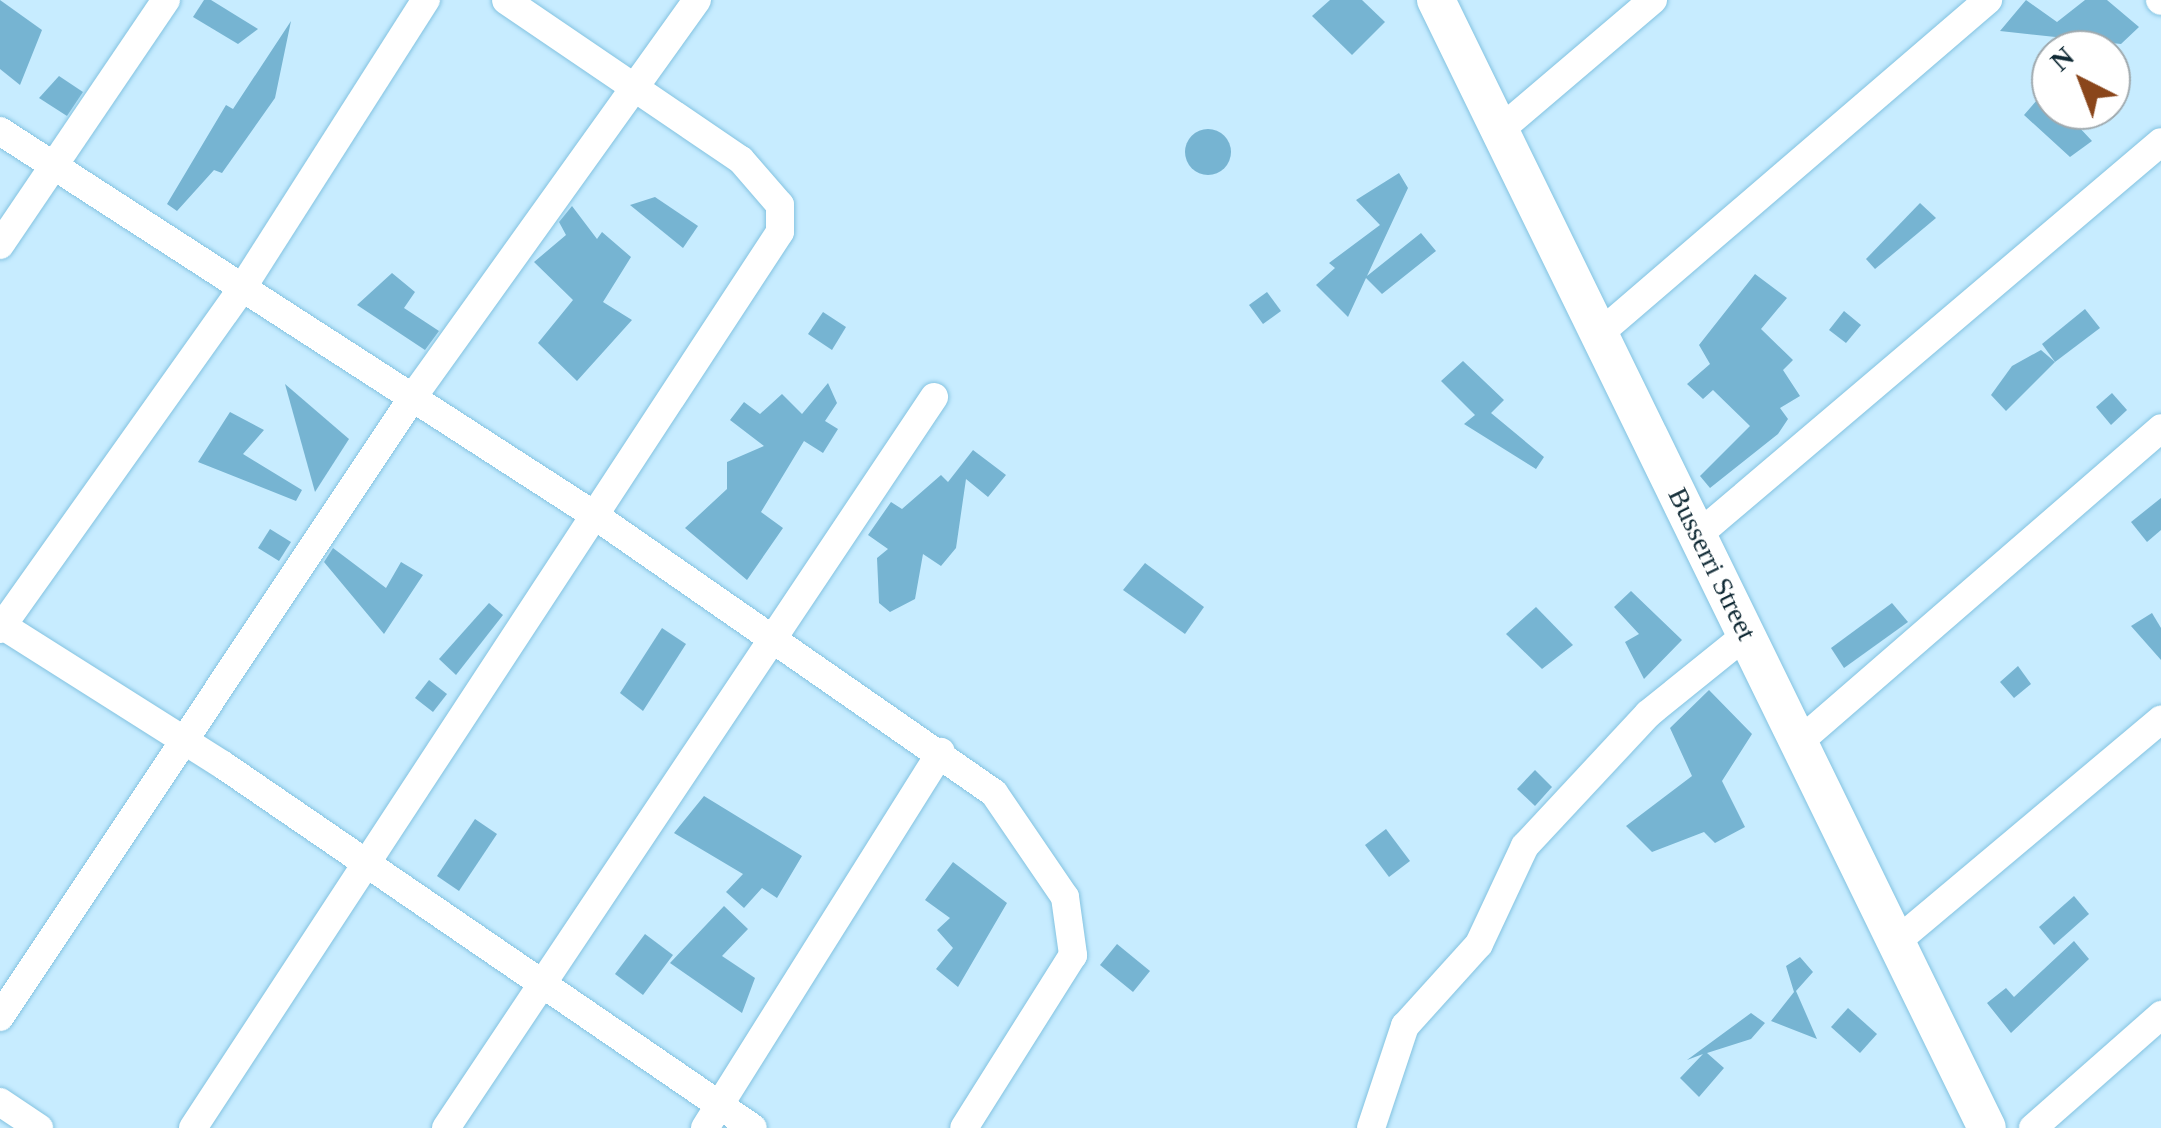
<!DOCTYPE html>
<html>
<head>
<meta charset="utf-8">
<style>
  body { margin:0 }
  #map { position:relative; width:2161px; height:1128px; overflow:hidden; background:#c7ecff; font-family:Georgia,serif }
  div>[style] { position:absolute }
  .building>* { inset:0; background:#76b4d2 }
  .round { border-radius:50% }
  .roads { filter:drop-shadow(0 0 2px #84c3e1) drop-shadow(0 0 2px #84c3e1) }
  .minor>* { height:28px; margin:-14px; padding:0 14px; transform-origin:14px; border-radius:14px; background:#fff }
  .secondary>* { height:38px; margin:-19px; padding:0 19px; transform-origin:19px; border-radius:19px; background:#fff }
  span { translate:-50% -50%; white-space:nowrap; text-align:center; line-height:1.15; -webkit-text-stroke:8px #fff; paint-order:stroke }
  .street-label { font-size:28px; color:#0f2934 }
  .north { position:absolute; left:2031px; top:30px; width:100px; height:100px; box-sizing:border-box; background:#fff; border:2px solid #9fa9ae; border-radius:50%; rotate:318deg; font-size:28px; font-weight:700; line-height:40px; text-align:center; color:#0f2934 }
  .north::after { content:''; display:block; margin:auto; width:35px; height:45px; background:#8a461b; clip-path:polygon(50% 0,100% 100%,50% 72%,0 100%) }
</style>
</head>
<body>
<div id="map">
  <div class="building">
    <div style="clip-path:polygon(0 0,42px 30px,20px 85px,0 69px)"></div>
    <div style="clip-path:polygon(204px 0,211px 0,258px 29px,238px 44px,193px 17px)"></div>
    <div style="clip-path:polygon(1330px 0,1362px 0,1385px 22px,1352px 55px,1312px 16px)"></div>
    <div style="clip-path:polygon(2026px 0,2057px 22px,2085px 0,2107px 0,2139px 27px,2121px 44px,2000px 31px)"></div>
    <div style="clip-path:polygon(291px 21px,275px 98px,222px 173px,214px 170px,177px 211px,167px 204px,226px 105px,233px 109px)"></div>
    <div style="clip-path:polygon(59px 76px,83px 92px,67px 116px,39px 98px)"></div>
    <div style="clip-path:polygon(2044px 92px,2051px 110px,2063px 110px,2092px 141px,2070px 157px,2024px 115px)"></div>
    <div class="round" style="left:1185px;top:129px;width:46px;height:46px"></div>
    <div style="clip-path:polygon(1399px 173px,1408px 188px,1367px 276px,1421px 233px,1436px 251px,1382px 294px,1366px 278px,1348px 317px,1316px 285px,1335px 268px,1329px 263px,1380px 225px,1356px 200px)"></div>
    <div style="clip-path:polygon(655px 197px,698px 226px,683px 248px,630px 205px)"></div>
    <div style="clip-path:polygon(1920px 203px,1936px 218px,1875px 269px,1866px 259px)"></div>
    <div style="clip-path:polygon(572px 206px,597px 239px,602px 232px,631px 257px,603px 302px,632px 320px,577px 381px,538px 343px,573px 300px,534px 262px,566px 235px,559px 222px)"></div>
    <div style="clip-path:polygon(392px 273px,415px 292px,404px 308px,439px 331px,425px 350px,357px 305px)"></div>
    <div style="clip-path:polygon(1755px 274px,1787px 298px,1761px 329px,1793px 360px,1783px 370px,1800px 396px,1780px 408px,1788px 419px,1778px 434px,1710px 488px,1700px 476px,1750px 426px,1713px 390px,1703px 399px,1687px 384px,1710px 364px,1699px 345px)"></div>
    <div style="clip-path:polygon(1267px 292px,1281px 311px,1263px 324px,1249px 305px)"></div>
    <div style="clip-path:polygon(2085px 309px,2100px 328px,2055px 362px,2042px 344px)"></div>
    <div style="clip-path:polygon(1844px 311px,1861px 325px,1846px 343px,1829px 330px)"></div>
    <div style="clip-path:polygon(823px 312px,846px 327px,832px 350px,808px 334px)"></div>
    <div style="clip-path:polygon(2041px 350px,2055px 362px,2006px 411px,1991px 395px,2012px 366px)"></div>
    <div style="clip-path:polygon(1463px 361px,1504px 400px,1491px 413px,1544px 457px,1536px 469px,1464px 424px,1475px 415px,1441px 381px)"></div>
    <div style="clip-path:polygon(828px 383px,837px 403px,825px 421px,838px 429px,823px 453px,804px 441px,761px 512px,783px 528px,747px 580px,685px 528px,727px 489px,727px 462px,764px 446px,730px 420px,744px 402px,760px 414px,782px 394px,802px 414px)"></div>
    <div style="clip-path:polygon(285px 384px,349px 439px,315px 492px)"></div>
    <div style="clip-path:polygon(2112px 393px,2127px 410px,2111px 425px,2096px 407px)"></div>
    <div style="clip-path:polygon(230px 412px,264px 430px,243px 454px,302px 490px,296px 501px,198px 462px)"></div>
    <div style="clip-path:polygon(973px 450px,1006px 475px,988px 497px,966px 479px,956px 548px,941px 566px,923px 554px,915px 599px,890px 612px,879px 603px,877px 558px,888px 549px,868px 535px,891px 502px,902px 509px,941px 475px,948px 482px)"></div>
    <div style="clip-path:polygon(2161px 498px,2161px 530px,2147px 542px,2131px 522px)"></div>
    <div style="clip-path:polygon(270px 529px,291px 542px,279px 561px,258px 548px)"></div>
    <div style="clip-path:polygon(333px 548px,386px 588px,401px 562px,423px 575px,384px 634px,324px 562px)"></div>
    <div style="clip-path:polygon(1145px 563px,1204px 607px,1185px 634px,1123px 590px)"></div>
    <div style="clip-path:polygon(1631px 591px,1682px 640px,1644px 679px,1625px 642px,1639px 634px,1614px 607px)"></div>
    <div style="clip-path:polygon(489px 603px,503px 615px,456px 675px,439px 659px)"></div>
    <div style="clip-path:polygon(1892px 603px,1908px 622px,1844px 668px,1831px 648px)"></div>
    <div style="clip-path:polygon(1536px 607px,1573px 645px,1542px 669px,1506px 634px)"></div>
    <div style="clip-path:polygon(2152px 613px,2161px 628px,2161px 660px,2131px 626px)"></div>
    <div style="clip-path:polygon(662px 628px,686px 644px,643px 711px,620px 693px)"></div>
    <div style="clip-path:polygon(2018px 666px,2031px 684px,2014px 698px,2000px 682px)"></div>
    <div style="clip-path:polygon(429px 680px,447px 694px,433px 712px,415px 698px)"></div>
    <div style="clip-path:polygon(1709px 690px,1752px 734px,1722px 781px,1745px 827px,1715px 843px,1704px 832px,1652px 852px,1626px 826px,1692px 776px,1670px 728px)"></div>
    <div style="clip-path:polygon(1535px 770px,1552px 787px,1535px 806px,1517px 789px)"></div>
    <div style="clip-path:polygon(704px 796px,802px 856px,777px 898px,762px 888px,744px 908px,726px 892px,743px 874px,674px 833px)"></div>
    <div style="clip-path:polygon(475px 819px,497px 834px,459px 891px,437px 876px)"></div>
    <div style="clip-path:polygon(1386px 829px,1410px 861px,1389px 877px,1365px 845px)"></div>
    <div style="clip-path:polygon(953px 862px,1007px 903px,958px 987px,936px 969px,953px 948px,937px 930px,950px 918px,925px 900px)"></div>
    <div style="clip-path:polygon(2074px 896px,2089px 914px,2054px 945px,2039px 927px)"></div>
    <div style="clip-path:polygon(724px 906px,748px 929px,722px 956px,755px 978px,742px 1013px,670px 963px)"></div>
    <div style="clip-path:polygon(645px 934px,673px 955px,643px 995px,615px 974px)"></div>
    <div style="clip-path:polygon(2074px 941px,2089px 959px,2011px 1033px,1987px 1003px,2006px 988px,2014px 997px)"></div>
    <div style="clip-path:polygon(1117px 944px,1150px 971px,1133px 992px,1100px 965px)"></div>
    <div style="clip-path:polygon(1800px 957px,1813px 972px,1796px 991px,1817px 1039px,1771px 1021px,1794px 992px,1786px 966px)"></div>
    <div style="clip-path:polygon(1848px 1008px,1877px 1034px,1860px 1053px,1831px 1027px)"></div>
    <div style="clip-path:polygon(1751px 1013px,1765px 1023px,1751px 1039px,1707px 1053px,1724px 1068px,1699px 1097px,1680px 1078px,1703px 1054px,1687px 1060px)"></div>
  </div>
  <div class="roads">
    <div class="minor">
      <div style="left:2160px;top:0;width:1px;rotate:45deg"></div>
      <div style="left:1500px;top:130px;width:201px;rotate:-40.4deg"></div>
      <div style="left:0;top:131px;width:707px;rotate:32.88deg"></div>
      <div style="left:594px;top:515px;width:487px;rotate:34.8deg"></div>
      <div style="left:994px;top:793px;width:126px;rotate:55.7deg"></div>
      <div style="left:1065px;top:897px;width:59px;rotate:82.1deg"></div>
      <div style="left:1073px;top:955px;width:204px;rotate:122.2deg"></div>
      <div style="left:0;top:245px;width:296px;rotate:-55.9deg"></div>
      <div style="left:1599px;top:334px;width:513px;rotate:-40.65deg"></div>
      <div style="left:1698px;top:535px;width:607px;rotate:-40.32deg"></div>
      <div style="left:0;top:624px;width:264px;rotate:32.3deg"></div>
      <div style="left:223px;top:765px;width:642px;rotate:34.41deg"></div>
      <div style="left:0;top:629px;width:412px;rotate:-54.6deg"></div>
      <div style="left:239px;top:293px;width:348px;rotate:-57.5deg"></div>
      <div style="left:1799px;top:742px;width:479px;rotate:-40.9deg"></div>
      <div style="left:1896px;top:942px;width:346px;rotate:-40deg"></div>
      <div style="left:0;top:1017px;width:740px;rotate:-56.35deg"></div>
      <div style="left:410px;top:401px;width:493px;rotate:-54.4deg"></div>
      <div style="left:0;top:1102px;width:47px;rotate:33.7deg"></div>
      <div style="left:193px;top:1128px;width:1071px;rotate:-56.77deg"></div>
      <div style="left:780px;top:232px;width:27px;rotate:-90deg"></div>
      <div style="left:780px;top:205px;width:60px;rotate:-130.9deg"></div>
      <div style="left:741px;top:160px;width:284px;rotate:-145.8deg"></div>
      <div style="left:446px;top:1128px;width:879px;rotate:-56.27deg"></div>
      <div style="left:705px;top:1128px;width:444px;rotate:-57.9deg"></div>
      <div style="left:1371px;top:1128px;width:108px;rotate:-71.6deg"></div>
      <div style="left:1405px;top:1026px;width:110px;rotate:-47.9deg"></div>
      <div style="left:1479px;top:944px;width:108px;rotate:-64.9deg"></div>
      <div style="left:1525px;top:846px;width:180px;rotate:-47deg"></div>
      <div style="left:1648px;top:714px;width:126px;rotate:-38.9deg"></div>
      <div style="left:2033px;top:1128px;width:171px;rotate:-41.4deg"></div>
    </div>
    <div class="secondary">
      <div style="left:1436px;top:0;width:1255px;rotate:63.97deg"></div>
    </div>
  </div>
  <div class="street-label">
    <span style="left:1712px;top:564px;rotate:64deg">Busserri Street</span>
  </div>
  <div class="north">N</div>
</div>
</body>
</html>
